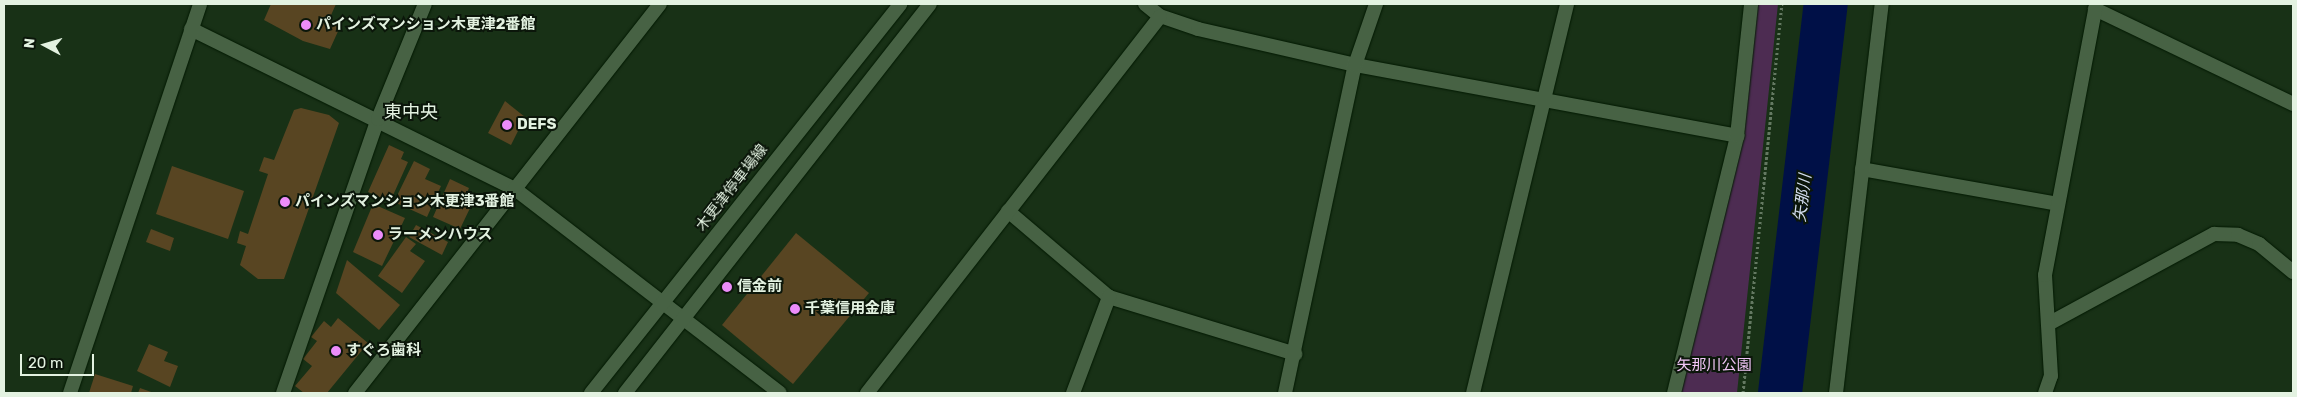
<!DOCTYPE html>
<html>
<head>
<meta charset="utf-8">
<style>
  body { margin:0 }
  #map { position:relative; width:2297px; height:397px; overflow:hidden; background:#183116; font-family:Rubik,"Noto Sans JP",sans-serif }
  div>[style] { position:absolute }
  .green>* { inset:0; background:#4d2c52 }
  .river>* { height:44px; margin:-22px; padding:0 22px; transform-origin:22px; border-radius:22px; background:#001047 }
  .building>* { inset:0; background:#584522 }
  .path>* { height:3px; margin-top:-1.5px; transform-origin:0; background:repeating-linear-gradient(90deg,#647962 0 2.5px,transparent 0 5px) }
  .roads { filter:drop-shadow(0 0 1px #021901) drop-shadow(0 0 1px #021901) }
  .minor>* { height:14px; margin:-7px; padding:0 7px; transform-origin:7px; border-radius:7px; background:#476244 }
  .tertiary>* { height:14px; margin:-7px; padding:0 7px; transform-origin:7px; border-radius:7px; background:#476244 }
  .secondary>* { height:14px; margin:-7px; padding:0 7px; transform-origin:7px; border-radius:7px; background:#476244 }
  .dots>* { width:14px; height:14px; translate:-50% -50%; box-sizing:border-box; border:2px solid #0b160a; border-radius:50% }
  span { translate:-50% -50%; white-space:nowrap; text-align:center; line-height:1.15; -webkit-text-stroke:4px #0b160a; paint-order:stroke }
  .poi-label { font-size:15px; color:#e3f2e1; font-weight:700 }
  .left { translate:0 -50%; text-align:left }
  .street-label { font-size:15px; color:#e3f2e1 }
  .park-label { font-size:15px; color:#f0c5f6 }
  .water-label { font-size:16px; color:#d2dcee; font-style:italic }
  .quarter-label { font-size:18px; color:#e3f2e1 }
  .frame { position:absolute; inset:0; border:5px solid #e3f2e1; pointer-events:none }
  .north { position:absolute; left:20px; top:20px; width:50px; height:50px; -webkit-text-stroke:4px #0b160a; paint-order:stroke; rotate:276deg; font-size:14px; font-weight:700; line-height:20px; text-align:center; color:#e3f2e1 }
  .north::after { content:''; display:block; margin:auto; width:18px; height:22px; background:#e3f2e1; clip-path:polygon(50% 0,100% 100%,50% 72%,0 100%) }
  .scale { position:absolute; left:20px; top:354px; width:74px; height:22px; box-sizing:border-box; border:2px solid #e3f2e1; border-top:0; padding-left:6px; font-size:15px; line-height:18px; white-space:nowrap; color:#e3f2e1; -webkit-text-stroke:4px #0b160a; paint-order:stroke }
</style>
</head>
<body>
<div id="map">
  <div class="green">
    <div style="clip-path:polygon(1755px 4px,1778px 4px,1737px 393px,1681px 393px,1744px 137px)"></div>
  </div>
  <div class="river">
    <div style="left:1780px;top:393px;width:392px;rotate:-83.3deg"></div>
  </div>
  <div class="building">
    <div style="clip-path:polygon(271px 4px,336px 4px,328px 22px,340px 27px,330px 49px,303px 41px,264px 20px)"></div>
    <div style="clip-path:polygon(505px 101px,525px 117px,511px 145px,488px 133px)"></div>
    <div style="clip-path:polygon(301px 108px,329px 115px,339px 123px,284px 279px,258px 279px,240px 265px,246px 246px,237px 243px,240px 231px,248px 234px,268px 174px,259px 171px,264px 157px,274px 160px,294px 110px)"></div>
    <div style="clip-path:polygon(389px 145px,404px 152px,401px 159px,408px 162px,390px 202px,368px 192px)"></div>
    <div style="clip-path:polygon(414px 161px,430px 169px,425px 179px,441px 186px,427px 217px,394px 202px)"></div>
    <div style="clip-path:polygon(172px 166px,244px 191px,228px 239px,156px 214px)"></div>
    <div style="clip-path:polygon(450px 179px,469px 188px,464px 200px,472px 204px,460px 229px,433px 217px)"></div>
    <div style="clip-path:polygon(373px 204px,405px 218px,382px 266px,353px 252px)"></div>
    <div style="clip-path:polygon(416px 225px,448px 242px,442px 255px,409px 237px)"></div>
    <div style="clip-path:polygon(151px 229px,174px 238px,170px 251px,146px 242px)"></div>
    <div style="clip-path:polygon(796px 233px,869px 293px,793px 384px,722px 325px)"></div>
    <div style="clip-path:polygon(406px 237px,416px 244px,410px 251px,425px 261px,402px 293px,378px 276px)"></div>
    <div style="clip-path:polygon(347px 260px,400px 305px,379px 330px,336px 293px)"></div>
    <div style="clip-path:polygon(338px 318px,368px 343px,327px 393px,304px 393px,295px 386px,312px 366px,303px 359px,317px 341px,311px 337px,324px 321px,331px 327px)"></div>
    <div style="clip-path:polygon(149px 344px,168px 352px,164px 361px,178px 366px,170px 387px,137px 371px)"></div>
    <div style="clip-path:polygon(95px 374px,133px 386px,131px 393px,89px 393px)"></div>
    <div style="clip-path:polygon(140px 388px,154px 393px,138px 393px)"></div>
  </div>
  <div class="path">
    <div style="left:1743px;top:393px;width:391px;rotate:-84.3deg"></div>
  </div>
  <div class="roads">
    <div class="minor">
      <div style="left:1145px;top:4px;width:19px;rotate:39deg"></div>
      <div style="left:1160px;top:16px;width:40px;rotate:18.9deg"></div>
      <div style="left:1198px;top:29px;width:161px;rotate:12.9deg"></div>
      <div style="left:1355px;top:65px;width:389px;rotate:10.5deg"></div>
      <div style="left:2095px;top:9px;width:220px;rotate:25.6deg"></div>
      <div style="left:191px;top:29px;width:361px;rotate:26.3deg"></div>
      <div style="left:515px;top:189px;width:334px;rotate:37.6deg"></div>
      <div style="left:1862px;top:169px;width:199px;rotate:10.1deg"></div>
      <div style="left:1008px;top:211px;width:133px;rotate:40.4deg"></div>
      <div style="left:1109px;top:297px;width:195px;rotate:17deg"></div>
      <div style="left:2050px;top:323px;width:187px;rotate:-28.5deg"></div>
      <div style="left:2214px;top:234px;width:24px;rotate:2deg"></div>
      <div style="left:2238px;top:235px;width:23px;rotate:23deg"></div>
      <div style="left:2259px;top:244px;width:44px;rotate:39.5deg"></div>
      <div style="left:283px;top:393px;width:290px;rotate:-70.9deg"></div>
      <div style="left:378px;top:119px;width:124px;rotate:-67.8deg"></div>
      <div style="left:355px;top:393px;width:494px;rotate:-51.9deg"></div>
      <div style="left:867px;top:393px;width:477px;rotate:-52.1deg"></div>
      <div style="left:1073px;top:393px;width:103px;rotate:-69.4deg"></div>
      <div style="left:1285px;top:393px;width:335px;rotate:-78deg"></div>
      <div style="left:1355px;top:65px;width:65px;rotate:-71deg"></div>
      <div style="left:1473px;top:393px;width:400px;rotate:-76.4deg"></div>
      <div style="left:1674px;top:393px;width:265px;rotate:-76.2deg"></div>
      <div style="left:1737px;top:136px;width:133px;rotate:-83.9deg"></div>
      <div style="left:1836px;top:393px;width:392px;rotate:-83.3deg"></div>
      <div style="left:2045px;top:393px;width:18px;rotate:-71deg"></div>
      <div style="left:2051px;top:376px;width:101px;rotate:-93.4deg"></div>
      <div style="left:2045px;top:275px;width:276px;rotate:-79.3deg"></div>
    </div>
    <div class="tertiary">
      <div style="left:70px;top:393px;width:410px;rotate:-71.5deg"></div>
    </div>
    <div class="secondary">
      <div style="left:591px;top:393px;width:497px;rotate:-51.5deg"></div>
      <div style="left:625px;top:393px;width:494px;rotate:-51.9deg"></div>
    </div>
  </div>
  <div class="dots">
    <div style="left:306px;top:25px;background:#ec8cfa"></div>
    <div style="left:507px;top:125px;background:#ec8cfa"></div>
    <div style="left:285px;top:202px;background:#ec8cfa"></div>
    <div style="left:378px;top:235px;background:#ec8cfa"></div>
    <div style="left:727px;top:287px;background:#ec8cfa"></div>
    <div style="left:795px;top:309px;background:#ec8cfa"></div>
    <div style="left:336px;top:351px;background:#ec8cfa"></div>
  </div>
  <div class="poi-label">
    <span class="left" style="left:316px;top:25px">パインズマンション木更津2番館</span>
    <span class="left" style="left:517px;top:125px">DEFS</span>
    <span class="left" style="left:295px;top:202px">パインズマンション木更津3番館</span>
    <span class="left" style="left:388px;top:235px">ラーメンハウス</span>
    <span class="left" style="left:737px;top:287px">信金前</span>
    <span class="left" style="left:805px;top:309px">千葉信用金庫</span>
    <span class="left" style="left:346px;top:351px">すぐろ歯科</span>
  </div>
  <div class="street-label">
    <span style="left:732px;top:188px;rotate:-52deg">木更津停車場線</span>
  </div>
  <div class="park-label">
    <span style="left:1714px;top:366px">矢那川公園</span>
  </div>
  <div class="water-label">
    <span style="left:1803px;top:198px;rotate:-83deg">矢那川</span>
  </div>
  <div class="quarter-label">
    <span style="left:411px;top:112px">東中央</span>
  </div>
  <div class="frame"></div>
  <div class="north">N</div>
  <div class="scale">20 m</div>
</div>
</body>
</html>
